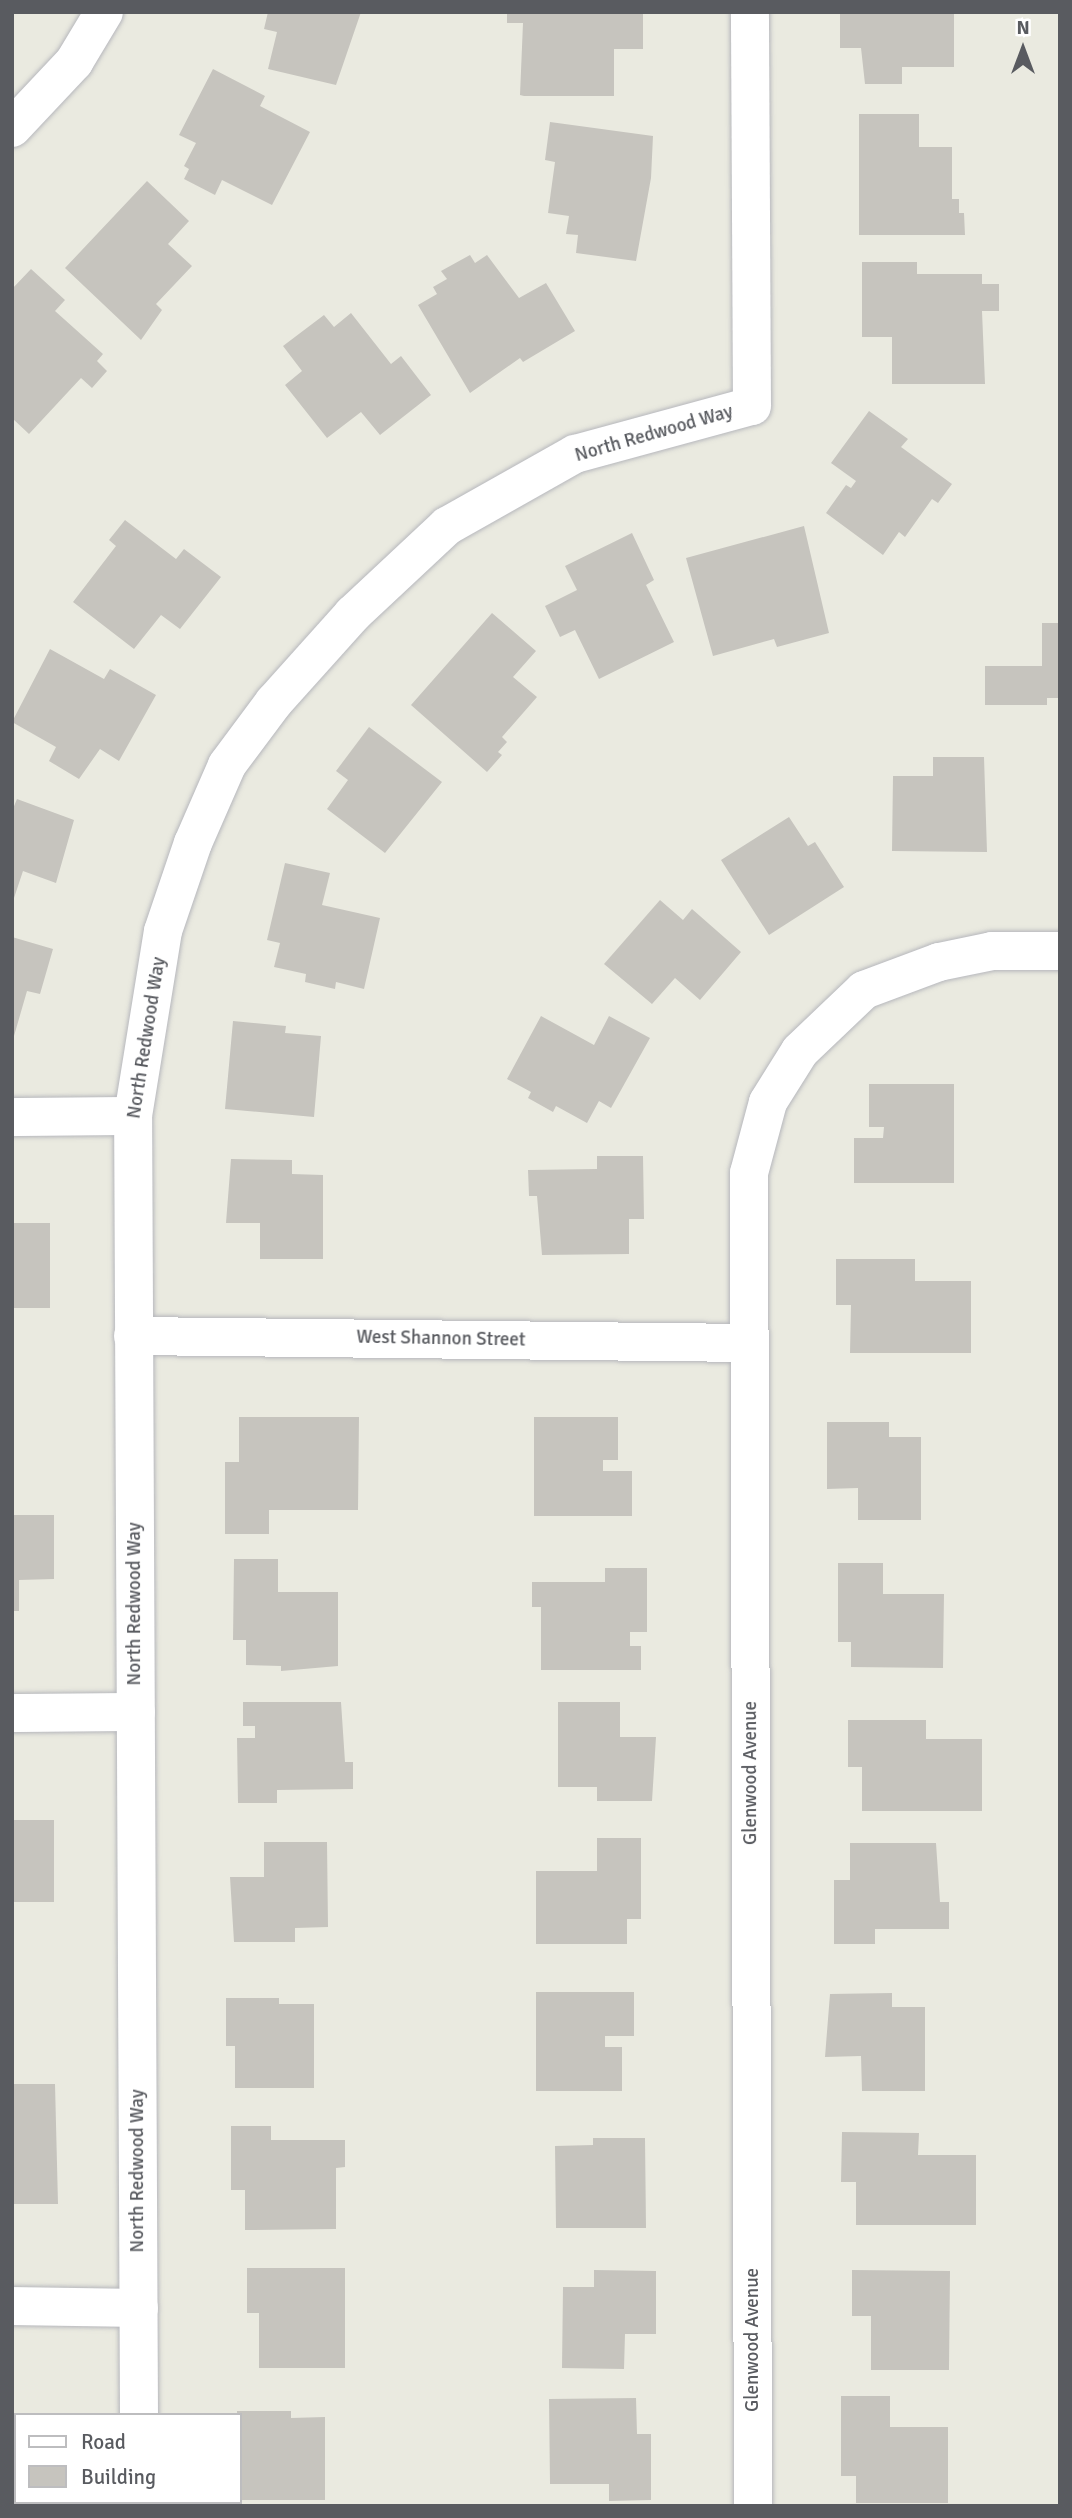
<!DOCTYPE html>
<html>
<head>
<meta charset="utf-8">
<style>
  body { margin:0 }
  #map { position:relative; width:1072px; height:2518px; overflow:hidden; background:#eaeae0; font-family:Signika,sans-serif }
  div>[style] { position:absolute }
  .building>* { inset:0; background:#c6c4be }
  .roads { filter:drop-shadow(0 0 2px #b6b7bc) drop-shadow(0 0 2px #b6b7bc) }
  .minor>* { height:38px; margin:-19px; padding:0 19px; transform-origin:19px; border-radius:19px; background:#fff }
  span { translate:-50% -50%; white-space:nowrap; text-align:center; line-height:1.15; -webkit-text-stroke:5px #fff; paint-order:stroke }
  .street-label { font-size:19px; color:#595b60 }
  .frame { position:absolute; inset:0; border:14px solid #595b60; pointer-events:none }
  .legend { position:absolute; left:14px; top:2413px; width:228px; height:91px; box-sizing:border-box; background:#fff; border:2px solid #bdbdbf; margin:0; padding:9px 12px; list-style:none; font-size:21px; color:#595b60 }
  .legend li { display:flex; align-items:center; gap:14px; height:35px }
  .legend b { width:35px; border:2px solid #bdbdbf }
  .north { position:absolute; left:988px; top:14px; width:70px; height:70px; -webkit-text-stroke:5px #fff; paint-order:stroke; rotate:0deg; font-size:19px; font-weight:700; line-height:28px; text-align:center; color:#595b60 }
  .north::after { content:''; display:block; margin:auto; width:24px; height:32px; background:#595b60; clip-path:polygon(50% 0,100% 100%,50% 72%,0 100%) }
</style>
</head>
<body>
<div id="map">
  <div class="building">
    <div style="clip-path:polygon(268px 12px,361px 12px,336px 85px,268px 69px,277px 32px,264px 29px)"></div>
    <div style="clip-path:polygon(507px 12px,643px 12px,643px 49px,614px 49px,614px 96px,524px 96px,520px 95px,523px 23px,507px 23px)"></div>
    <div style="clip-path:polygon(840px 12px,954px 12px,954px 67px,902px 67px,902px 84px,865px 84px,861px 48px,840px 48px)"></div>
    <div style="clip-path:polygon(213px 69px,265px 96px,260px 106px,310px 132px,272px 205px,222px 180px,215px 195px,184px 179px,189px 169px,184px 166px,196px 143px,179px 135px)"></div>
    <div style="clip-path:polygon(859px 114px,919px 114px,919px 147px,952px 147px,952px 199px,959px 199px,959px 213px,964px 213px,965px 235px,859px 235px)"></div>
    <div style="clip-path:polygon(550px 122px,653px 136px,651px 178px,636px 261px,576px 253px,578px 235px,566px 234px,569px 216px,548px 213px,555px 162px,545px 160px)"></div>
    <div style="clip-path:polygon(147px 181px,189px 221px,168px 244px,192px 266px,156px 304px,162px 310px,141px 340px,65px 268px)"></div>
    <div style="clip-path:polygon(470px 255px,475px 263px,487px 255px,519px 298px,546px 283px,575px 331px,523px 362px,520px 358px,470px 393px,418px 305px,437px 294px,433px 287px,447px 279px,441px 271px)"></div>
    <div style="clip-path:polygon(862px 262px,917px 262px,917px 274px,982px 274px,982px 284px,999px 284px,999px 311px,982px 311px,985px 384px,892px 384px,892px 337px,862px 337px)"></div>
    <div style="clip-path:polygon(31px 269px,65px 300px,55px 311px,103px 354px,97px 361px,107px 371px,92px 388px,81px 378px,29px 434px,12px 418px,12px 289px)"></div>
    <div style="clip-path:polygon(351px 313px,391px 364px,401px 356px,431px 395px,380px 435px,361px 412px,327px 438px,285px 385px,302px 371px,283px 346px,324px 315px,334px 327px)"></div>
    <div style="clip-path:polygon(869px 411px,908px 439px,901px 447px,952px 484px,938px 503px,932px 499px,905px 537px,899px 532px,883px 555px,826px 513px,846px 485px,851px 488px,856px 481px,831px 463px)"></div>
    <div style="clip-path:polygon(125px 520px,176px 559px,184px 549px,221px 577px,180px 629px,161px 615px,134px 649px,73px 602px,116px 546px,109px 540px)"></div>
    <div style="clip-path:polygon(804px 526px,829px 633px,777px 647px,774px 639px,713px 656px,686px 558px)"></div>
    <div style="clip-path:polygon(632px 533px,654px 580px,646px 585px,674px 642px,599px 679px,575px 630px,560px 637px,545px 606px,577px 590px,565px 566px)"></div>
    <div style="clip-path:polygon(492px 613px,536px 651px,513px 677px,537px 697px,502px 737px,507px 742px,498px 752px,502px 755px,487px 772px,411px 705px)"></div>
    <div style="clip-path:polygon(1042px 623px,1060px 623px,1060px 698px,1047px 698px,1047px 705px,985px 705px,985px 666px,1042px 666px)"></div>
    <div style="clip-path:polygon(50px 649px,104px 679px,110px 669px,156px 695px,119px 761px,100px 749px,79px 779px,49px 761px,56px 747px,12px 722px)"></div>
    <div style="clip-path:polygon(369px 727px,442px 782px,385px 853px,327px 809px,348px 780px,336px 771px)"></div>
    <div style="clip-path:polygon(933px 757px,984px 757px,987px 852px,892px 851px,893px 776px,933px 776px)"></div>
    <div style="clip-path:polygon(17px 799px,74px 820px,56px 883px,23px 871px,13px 901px,12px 811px)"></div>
    <div style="clip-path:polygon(789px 817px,808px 846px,815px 842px,844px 887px,769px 935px,721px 860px)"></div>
    <div style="clip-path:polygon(285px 863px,330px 873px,322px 905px,380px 918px,364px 989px,336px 982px,335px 989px,305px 982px,306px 974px,274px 967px,280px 943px,267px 940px)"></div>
    <div style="clip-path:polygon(660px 900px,683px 920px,692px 909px,741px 952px,700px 1000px,675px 978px,652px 1004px,604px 964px)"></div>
    <div style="clip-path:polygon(12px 937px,53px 949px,40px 994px,27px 991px,14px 1036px)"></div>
    <div style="clip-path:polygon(541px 1016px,594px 1045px,609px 1016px,650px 1038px,611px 1108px,599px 1101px,587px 1123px,556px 1106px,553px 1112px,528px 1098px,531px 1092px,507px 1079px)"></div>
    <div style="clip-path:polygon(233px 1021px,286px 1026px,285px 1033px,321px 1036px,314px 1117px,225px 1109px)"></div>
    <div style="clip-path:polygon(869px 1084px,954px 1084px,954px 1183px,854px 1183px,854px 1138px,883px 1138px,884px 1127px,869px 1127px)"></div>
    <div style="clip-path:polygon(597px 1156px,643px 1156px,644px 1219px,629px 1219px,629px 1254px,542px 1255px,537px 1196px,529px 1196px,528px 1170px,597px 1169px)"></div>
    <div style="clip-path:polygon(231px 1159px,292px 1160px,292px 1174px,323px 1175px,323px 1259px,260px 1259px,260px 1223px,226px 1223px)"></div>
    <div style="clip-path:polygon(12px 1223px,50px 1223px,50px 1308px,12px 1308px)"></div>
    <div style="clip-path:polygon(836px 1259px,915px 1259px,915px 1281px,971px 1281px,971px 1353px,850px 1353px,851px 1305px,836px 1305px)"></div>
    <div style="clip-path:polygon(239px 1417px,359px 1417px,358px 1510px,269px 1510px,269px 1534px,225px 1534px,225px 1462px,239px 1462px)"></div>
    <div style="clip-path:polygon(534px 1417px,618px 1417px,618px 1460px,603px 1460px,603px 1471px,632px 1471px,632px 1516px,534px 1516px)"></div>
    <div style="clip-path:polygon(827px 1422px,889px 1422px,889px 1437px,921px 1437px,921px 1520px,858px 1520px,858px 1488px,827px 1489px)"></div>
    <div style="clip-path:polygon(12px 1515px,54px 1515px,54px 1579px,19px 1580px,19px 1611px,12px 1611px)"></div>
    <div style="clip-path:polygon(234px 1559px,278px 1559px,278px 1592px,338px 1592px,338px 1666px,281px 1671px,281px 1666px,246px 1665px,246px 1640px,233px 1640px)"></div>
    <div style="clip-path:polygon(838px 1563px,883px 1563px,883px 1594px,944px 1594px,943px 1668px,851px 1667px,851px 1642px,838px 1642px)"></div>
    <div style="clip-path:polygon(605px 1568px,647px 1568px,647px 1632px,630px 1632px,630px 1646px,641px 1646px,641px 1670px,541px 1670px,541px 1607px,532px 1607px,532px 1582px,605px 1582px)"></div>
    <div style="clip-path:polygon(243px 1702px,341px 1702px,345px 1762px,353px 1762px,353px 1789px,277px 1790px,277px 1803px,238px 1803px,237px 1738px,255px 1738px,255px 1726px,243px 1726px)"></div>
    <div style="clip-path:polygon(558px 1702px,620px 1702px,620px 1737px,656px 1737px,652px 1801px,597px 1801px,597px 1787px,558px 1787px)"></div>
    <div style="clip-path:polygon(848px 1720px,926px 1720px,926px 1739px,982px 1739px,982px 1811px,862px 1811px,862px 1767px,848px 1767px)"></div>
    <div style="clip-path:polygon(12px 1820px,54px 1820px,54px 1902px,12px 1902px)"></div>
    <div style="clip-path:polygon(597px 1838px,641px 1838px,641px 1919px,627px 1919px,627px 1944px,536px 1944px,536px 1871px,597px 1871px)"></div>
    <div style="clip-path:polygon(264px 1842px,327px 1842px,328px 1927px,295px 1928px,295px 1942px,234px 1942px,230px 1877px,264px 1877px)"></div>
    <div style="clip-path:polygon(850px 1843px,936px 1843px,940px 1902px,949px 1902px,949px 1929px,875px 1929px,875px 1944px,834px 1944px,834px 1880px,850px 1880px)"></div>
    <div style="clip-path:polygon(536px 1992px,634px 1992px,634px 2036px,605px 2036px,605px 2047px,622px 2047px,622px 2091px,536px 2091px)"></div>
    <div style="clip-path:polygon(892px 1993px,892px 2007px,925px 2007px,925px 2091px,862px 2091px,861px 2056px,825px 2057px,830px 1994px)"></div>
    <div style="clip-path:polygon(226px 1998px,279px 1998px,279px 2004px,314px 2004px,314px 2088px,235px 2088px,235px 2046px,226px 2046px)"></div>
    <div style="clip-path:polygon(12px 2084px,55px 2084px,58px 2204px,12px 2204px)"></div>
    <div style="clip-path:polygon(231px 2126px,271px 2126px,271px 2140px,345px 2140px,345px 2167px,336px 2168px,336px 2229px,245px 2230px,245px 2190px,231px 2190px)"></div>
    <div style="clip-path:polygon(842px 2132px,919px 2133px,918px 2155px,976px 2155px,976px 2225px,856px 2225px,856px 2182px,841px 2182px)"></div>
    <div style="clip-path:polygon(593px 2138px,645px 2138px,646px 2228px,556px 2228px,555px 2146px,593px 2145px)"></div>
    <div style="clip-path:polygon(247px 2268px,345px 2268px,345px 2368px,259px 2368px,259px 2313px,247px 2313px)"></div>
    <div style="clip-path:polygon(594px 2270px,656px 2271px,656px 2334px,625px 2334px,624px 2369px,562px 2368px,563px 2287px,594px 2287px)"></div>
    <div style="clip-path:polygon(852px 2270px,950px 2271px,949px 2370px,871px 2370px,871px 2316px,852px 2316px)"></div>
    <div style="clip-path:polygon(841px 2396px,890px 2396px,890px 2427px,948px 2427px,948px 2503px,856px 2503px,856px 2476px,841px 2476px)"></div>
    <div style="clip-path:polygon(636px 2398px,637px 2434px,651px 2434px,651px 2500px,609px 2501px,609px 2484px,550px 2484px,549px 2399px)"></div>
    <div style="clip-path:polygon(237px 2411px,291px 2411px,291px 2418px,325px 2417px,325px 2500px,240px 2500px)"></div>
    <div style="clip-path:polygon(12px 2422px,16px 2422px,16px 2486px,12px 2486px)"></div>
  </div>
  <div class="roads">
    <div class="minor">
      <div style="left:12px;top:128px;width:91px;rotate:-46.8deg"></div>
      <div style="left:74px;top:62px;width:58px;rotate:-59deg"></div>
      <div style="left:12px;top:1117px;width:121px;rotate:-0.5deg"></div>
      <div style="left:133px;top:1336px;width:616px;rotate:0.65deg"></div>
      <div style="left:12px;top:1713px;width:124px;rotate:-0.5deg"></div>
      <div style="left:12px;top:2306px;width:127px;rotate:0.9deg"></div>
      <div style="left:139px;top:2415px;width:1299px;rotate:-90.26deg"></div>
      <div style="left:133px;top:1116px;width:187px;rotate:-80.8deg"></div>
      <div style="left:163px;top:931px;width:93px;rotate:-71.2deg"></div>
      <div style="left:193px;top:843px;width:85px;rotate:-66.4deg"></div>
      <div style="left:227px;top:765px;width:79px;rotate:-53.3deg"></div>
      <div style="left:274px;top:702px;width:118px;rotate:-48.1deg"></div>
      <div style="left:353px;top:614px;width:129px;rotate:-43.1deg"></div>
      <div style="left:447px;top:526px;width:147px;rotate:-29.4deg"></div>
      <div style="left:575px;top:454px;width:183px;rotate:-15.2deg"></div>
      <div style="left:752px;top:406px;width:394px;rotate:-90.3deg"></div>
      <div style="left:139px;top:2506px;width:4px;rotate:-90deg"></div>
      <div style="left:753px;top:2506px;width:1333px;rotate:-90.17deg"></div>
      <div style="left:749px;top:1173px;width:73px;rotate:-75deg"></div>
      <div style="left:768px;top:1102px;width:60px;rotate:-57.9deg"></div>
      <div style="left:800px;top:1051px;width:88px;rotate:-43.6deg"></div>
      <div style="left:864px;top:990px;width:80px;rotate:-20.5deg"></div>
      <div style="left:939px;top:962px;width:54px;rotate:-11.7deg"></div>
      <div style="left:992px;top:951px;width:68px"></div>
    </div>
  </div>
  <div class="street-label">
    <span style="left:654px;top:434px;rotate:-16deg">North Redwood Way</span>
    <span style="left:147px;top:1038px;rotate:-81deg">North Redwood Way</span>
    <span style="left:441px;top:1339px;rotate:1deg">West Shannon Street</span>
    <span style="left:135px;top:1604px;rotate:-90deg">North Redwood Way</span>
    <span style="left:751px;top:1773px;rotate:-90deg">Glenwood Avenue</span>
    <span style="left:138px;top:2171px;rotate:-90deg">North Redwood Way</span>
    <span style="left:753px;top:2340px;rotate:-90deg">Glenwood Avenue</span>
  </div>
  <div class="frame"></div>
  <ul class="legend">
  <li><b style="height:9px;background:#fff"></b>Road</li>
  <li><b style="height:19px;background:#c6c4be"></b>Building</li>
  </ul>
  <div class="north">N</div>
</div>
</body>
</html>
